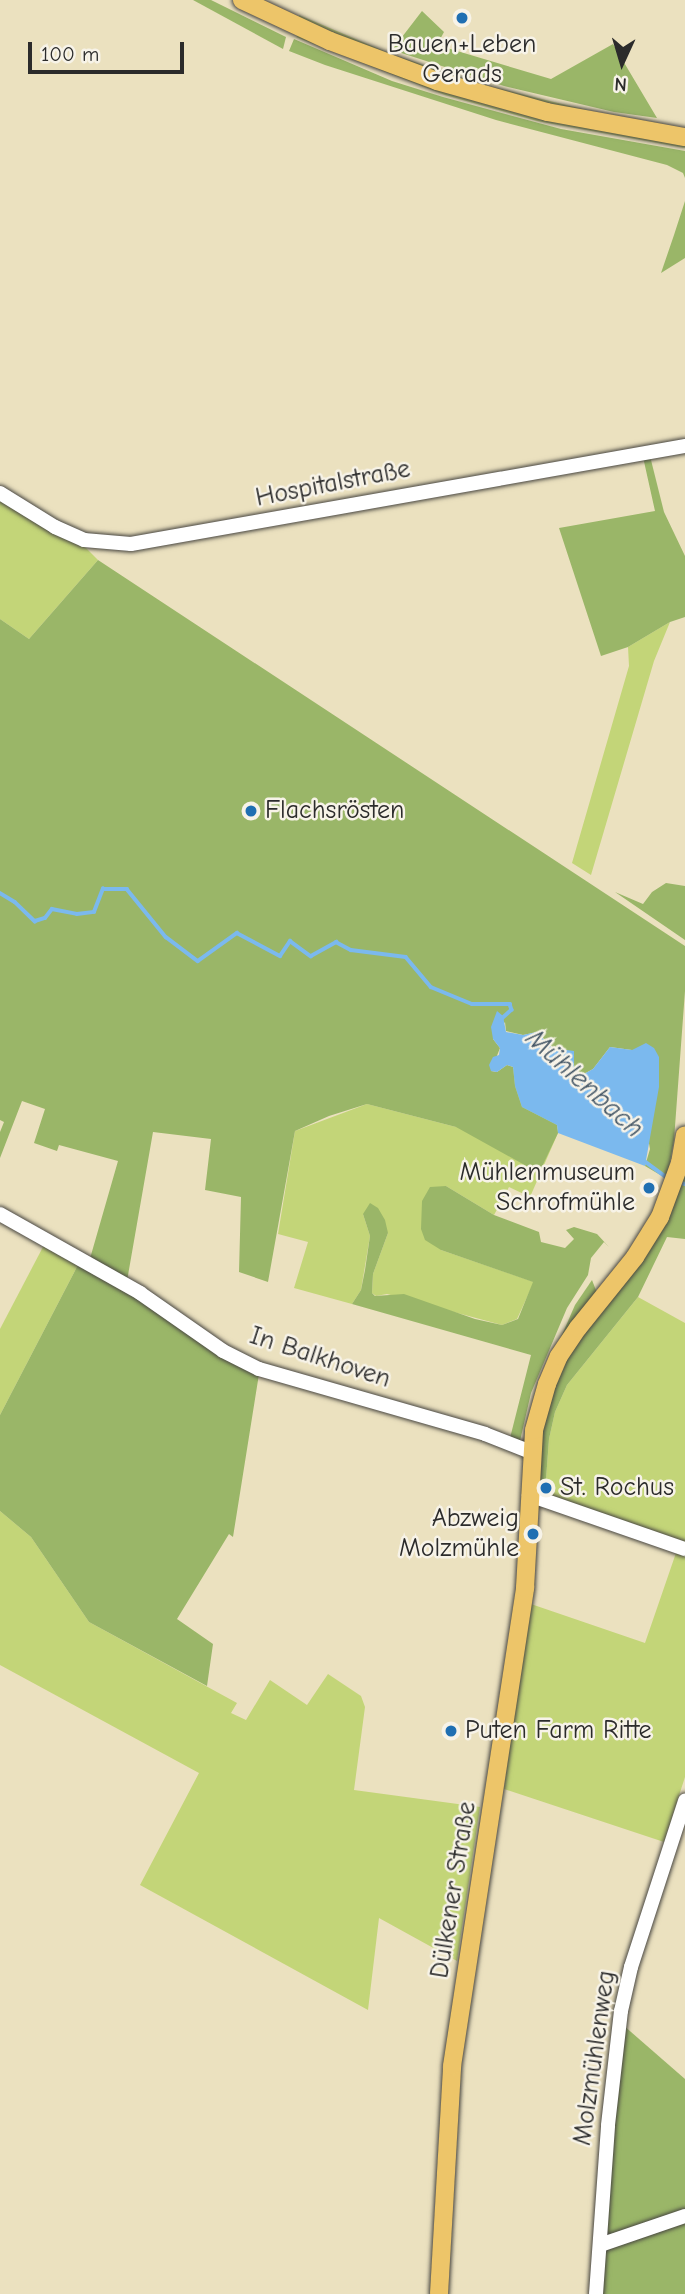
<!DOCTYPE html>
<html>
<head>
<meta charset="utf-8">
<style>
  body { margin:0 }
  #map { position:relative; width:685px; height:2294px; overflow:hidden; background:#ebe1bf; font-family:"Comic Neue",sans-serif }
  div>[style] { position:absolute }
  .green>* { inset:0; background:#c3d578 }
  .forest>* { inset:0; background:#9ab668 }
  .water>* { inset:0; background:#7bb9ee }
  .stream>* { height:3.5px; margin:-1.75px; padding:0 1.75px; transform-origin:1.75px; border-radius:1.75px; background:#7bb9ee }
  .roads { filter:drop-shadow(0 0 2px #484641) drop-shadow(0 0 2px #484641) }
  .minor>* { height:14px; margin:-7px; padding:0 7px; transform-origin:7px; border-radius:7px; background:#fff }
  .major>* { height:18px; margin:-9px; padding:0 9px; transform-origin:9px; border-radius:9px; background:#edc569 }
  .dots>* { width:19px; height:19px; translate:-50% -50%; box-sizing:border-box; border:4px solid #f7f3e8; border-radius:50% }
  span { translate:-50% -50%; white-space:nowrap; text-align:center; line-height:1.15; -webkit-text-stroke:5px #f7f3e8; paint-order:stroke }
  .poi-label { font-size:26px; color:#2b2b2b }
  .left { translate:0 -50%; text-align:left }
  .right { translate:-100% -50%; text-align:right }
  .street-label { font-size:26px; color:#2b2b2b }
  .water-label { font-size:28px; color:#435666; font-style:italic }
  .north { position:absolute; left:587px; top:28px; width:70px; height:70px; -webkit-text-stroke:5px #f7f3e8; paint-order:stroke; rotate:184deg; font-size:19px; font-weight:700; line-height:28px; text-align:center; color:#2b2b2b }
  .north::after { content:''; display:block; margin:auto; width:24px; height:32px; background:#2b2b2b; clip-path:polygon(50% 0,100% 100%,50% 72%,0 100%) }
  .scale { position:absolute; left:28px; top:42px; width:156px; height:32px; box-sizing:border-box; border:4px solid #2b2b2b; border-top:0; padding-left:9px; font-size:21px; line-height:24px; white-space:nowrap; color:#2b2b2b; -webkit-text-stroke:5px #f7f3e8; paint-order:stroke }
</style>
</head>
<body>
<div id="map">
  <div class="green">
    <div style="clip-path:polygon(299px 15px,391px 54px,480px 84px,611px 116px,657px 123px,656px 126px,639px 125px,467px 85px,298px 20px)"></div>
    <div style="clip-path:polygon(300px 34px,684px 145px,685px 148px,537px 121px,445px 95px,296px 37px)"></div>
    <div style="clip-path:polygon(0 496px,86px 548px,98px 560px,29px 639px,0 619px)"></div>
    <div style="clip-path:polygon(670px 622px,654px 661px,591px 875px,572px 863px,629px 666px,628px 647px)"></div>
    <div style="clip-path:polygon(544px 1038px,558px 1133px,530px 1197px,509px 1187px,494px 1215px,446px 1186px,441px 1250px,534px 1282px,517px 1319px,502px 1325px,387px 1294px,376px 1296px,372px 1293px,373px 1274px,388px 1233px,363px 1214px,370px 1236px,361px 1290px,352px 1304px,294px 1288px,308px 1242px,278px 1234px,295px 1131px,367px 1104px,456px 1127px)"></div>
    <div style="clip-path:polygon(44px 1245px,79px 1263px,0 1415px,0 1329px)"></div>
    <div style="clip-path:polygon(638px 1297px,685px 1323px,685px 1545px,545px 1493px,549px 1439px,555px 1412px,567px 1385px)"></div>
    <div style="clip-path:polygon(0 1511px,31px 1537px,89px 1622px,237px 1703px,231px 1713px,246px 1720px,270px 1680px,307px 1705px,328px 1674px,361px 1696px,365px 1707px,354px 1790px,480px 1807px,457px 1961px,379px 1918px,368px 2010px,140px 1885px,199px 1773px,0 1665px)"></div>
    <div style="clip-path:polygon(677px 1550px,685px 1553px,685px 1777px,664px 1842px,504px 1789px,528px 1603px,645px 1643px)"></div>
  </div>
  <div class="forest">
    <div style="clip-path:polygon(193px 0,211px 0,286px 37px,283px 49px)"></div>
    <div style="clip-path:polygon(422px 11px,444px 32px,437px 45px,551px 79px,613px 44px,657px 118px,614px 112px,504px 86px,392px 50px)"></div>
    <div style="clip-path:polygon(294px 39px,392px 81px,443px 97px,561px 129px,685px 151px,685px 178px,683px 173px,667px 165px,496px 120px,325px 65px,289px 51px)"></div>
    <div style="clip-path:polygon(685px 201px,685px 258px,661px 273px,674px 235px)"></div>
    <div style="clip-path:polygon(650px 456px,664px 512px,685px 556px,685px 617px,670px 622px,628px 647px,601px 656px,559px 528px,655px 511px,643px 457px)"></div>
    <div style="clip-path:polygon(98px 560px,685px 946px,685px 991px,674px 1140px,667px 1179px,645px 1166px,650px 1149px,632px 1050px,610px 1047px,593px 1069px,582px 1075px,537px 1032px,523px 1035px,506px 1031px,505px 1022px,493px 1039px,500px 1048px,491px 1071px,497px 1072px,507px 1065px,513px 1067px,515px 1086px,522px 1107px,557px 1125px,558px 1133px,539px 1173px,456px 1127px,367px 1104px,329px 1116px,295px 1131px,268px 1282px,239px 1272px,241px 1197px,205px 1190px,211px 1139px,153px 1132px,127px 1281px,89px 1262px,118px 1161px,59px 1145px,57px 1151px,34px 1143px,45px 1109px,22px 1101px,0 1158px,0 1132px,4px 1122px,0 1120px,0 619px,29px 639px)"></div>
    <div style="clip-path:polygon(666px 883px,685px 886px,685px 940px,615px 892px,643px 904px,652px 892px)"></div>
    <div style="clip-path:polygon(685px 1165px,685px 1239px,667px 1237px,638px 1297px,567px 1385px,555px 1412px,549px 1439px,545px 1493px,538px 1488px,537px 1433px,556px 1372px)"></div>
    <div style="clip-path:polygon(446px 1186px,494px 1215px,539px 1232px,541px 1242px,565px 1248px,574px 1239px,566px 1230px,574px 1227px,597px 1234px,609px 1247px,604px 1242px,591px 1258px,588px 1275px,567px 1308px,531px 1393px,520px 1441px,510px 1438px,531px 1355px,352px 1304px,361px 1290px,365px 1270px,370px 1236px,363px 1214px,370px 1203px,378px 1208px,385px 1220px,388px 1233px,373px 1274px,372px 1293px,375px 1296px,404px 1294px,475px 1319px,502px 1325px,518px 1319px,533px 1282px,441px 1250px,425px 1240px,421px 1229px,422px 1201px,430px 1187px)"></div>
    <div style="clip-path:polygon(79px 1263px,259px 1374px,233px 1537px,229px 1534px,177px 1619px,213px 1644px,207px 1686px,89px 1622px,31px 1537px,0 1511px,0 1415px)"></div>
    <div style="clip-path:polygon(592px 1280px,597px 1293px,555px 1351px,575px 1305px)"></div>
    <div style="clip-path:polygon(623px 2025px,685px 2079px,685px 2294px,598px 2294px)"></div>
  </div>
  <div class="water">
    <div style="clip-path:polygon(497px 1011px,503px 1016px,506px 1032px,523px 1035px,537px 1032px,552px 1048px,574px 1051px,574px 1069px,582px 1075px,593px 1069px,610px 1047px,632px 1050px,646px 1043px,654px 1048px,659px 1057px,659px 1087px,645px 1166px,558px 1133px,557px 1125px,522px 1107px,515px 1086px,513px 1067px,507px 1065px,497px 1072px,491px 1071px,489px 1065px,493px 1057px,499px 1055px,500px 1048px,493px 1039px,491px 1027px)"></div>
  </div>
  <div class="stream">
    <div style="left:0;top:893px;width:17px;rotate:31deg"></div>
    <div style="left:15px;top:902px;width:28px;rotate:44deg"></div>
    <div style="left:35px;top:921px;width:10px;rotate:-17deg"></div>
    <div style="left:45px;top:918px;width:11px;rotate:-52deg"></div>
    <div style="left:52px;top:909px;width:25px;rotate:11deg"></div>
    <div style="left:77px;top:914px;width:17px;rotate:-7deg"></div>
    <div style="left:94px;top:912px;width:25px;rotate:-69deg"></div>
    <div style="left:103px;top:889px;width:24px"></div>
    <div style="left:127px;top:889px;width:62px;rotate:50.9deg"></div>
    <div style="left:166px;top:937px;width:40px;rotate:37deg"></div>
    <div style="left:198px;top:961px;width:48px;rotate:-35.7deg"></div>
    <div style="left:237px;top:933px;width:49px;rotate:28.1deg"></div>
    <div style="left:280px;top:956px;width:18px;rotate:-56deg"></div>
    <div style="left:290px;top:941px;width:26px;rotate:36deg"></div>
    <div style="left:311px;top:956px;width:29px;rotate:-29deg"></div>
    <div style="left:336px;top:942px;width:17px;rotate:28deg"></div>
    <div style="left:351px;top:950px;width:55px;rotate:7.3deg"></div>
    <div style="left:406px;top:957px;width:39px;rotate:50deg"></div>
    <div style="left:431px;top:987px;width:44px;rotate:22.5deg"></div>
    <div style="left:472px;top:1004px;width:38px"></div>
    <div style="left:510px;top:1004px;width:6px;rotate:72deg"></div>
    <div style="left:512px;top:1010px;width:15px;rotate:138deg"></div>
    <div style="left:643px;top:1160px;width:29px;rotate:36deg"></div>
    <div style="left:682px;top:1183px;width:3px;rotate:18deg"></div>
  </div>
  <div class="roads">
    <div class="minor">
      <div style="left:0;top:493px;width:65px;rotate:31.7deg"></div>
      <div style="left:55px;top:527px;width:32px;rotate:24deg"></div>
      <div style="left:84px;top:540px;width:47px;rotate:4.9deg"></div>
      <div style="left:131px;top:544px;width:563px;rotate:-10.03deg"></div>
      <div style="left:0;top:1214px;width:161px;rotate:29.4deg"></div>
      <div style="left:140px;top:1293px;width:101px;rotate:34.9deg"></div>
      <div style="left:223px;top:1351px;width:40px;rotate:26.6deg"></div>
      <div style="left:259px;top:1369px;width:235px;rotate:16deg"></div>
      <div style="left:485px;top:1434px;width:49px;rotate:21.4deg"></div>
      <div style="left:529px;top:1495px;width:165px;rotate:19.1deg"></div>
      <div style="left:600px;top:2245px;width:90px;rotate:-18.8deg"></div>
      <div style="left:596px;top:2294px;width:169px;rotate:-85.9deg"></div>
      <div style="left:608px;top:2125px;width:115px;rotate:-83.5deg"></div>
      <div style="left:621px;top:2011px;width:45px;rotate:-77.2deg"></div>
      <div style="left:631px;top:1967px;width:175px;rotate:-72deg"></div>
    </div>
    <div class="major">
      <div style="left:242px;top:0;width:97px;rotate:25deg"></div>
      <div style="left:330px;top:41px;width:114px;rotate:20.5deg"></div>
      <div style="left:437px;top:81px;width:114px;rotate:15.7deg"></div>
      <div style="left:547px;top:112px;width:140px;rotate:10.3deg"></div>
      <div style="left:439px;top:2294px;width:228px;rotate:-86.7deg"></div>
      <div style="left:452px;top:2066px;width:484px;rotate:-81.3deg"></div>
      <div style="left:525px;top:1588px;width:158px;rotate:-86.7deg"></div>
      <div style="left:534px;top:1430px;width:48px;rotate:-74.2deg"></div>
      <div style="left:547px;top:1384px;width:30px;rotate:-67deg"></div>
      <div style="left:559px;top:1356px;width:34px;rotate:-56deg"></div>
      <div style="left:578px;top:1328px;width:91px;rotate:-51.2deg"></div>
      <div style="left:635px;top:1257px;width:47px;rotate:-58deg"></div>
      <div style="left:660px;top:1217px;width:58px;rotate:-69.7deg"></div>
      <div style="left:680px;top:1163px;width:28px;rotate:-80deg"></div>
    </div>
  </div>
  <div class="dots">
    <div style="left:462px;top:18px;background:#1f6fb2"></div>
    <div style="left:251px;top:811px;background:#1f6fb2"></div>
    <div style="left:649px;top:1188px;background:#1f6fb2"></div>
    <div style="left:546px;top:1488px;background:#1f6fb2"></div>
    <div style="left:533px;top:1534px;background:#1f6fb2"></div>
    <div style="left:451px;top:1731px;background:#1f6fb2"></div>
  </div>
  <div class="poi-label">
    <span style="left:462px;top:60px">Bauen+Leben<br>Gerads</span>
    <span class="left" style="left:265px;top:811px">Flachsrösten</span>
    <span class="right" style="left:635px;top:1188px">Mühlenmuseum<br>Schrofmühle</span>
    <span class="left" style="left:560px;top:1488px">St. Rochus</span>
    <span class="right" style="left:519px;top:1534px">Abzweig<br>Molzmühle</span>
    <span class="left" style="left:465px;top:1731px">Puten Farm Ritte</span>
  </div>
  <div class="street-label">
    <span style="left:333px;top:484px;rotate:-11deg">Hospitalstraße</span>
    <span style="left:320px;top:1358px;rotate:18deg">In Balkhoven</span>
    <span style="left:454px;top:1890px;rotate:-81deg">Dülkener Straße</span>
    <span style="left:595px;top:2058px;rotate:-82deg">Molzmühlenweg</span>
  </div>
  <div class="water-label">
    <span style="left:585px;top:1083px;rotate:42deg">Mühlenbach</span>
  </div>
  <div class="north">N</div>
  <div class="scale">100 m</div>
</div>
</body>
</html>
